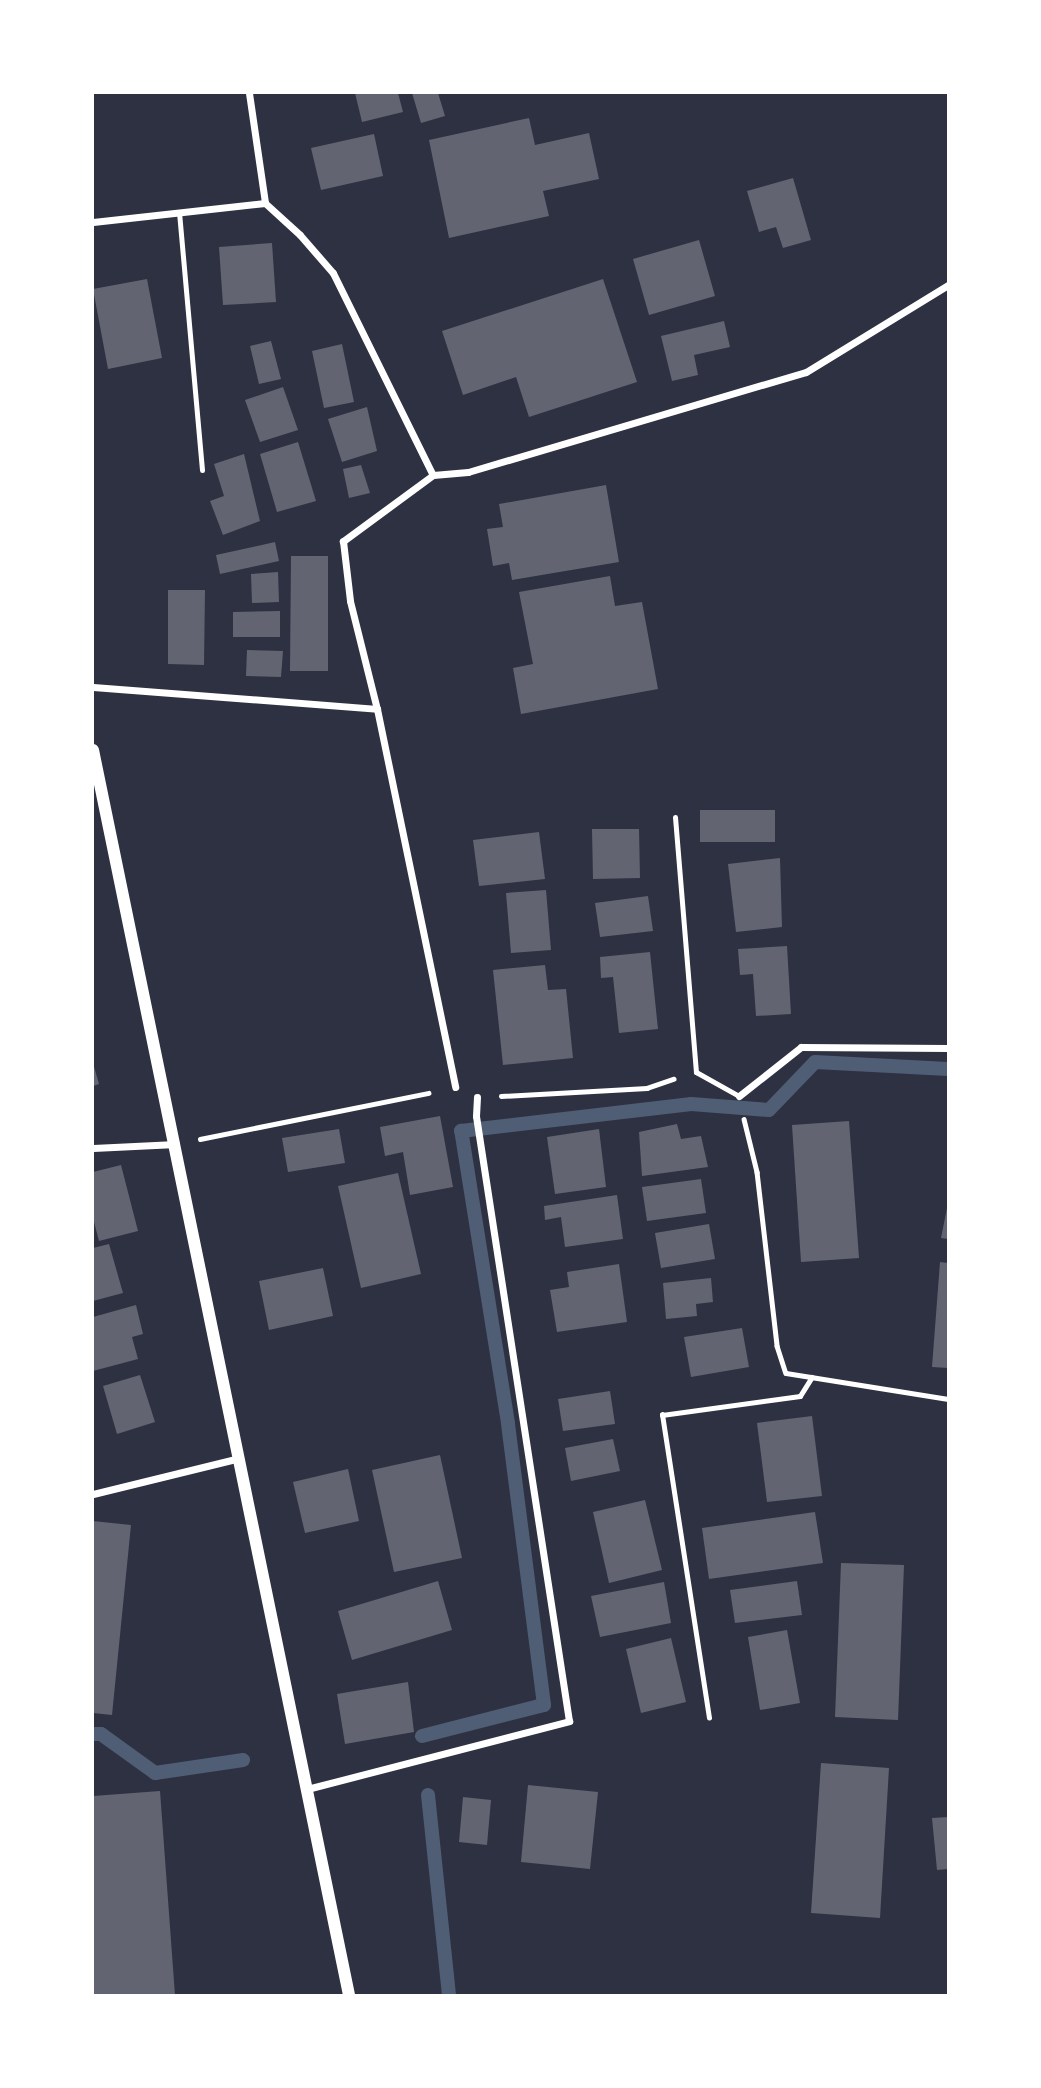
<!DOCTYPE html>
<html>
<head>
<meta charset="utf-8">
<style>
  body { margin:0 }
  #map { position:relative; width:1041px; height:2088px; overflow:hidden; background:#2d3142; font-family:"Archivo Narrow",sans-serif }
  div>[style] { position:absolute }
  .stream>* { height:14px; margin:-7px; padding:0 7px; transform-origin:7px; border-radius:7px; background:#4f5d75 }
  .building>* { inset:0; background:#626471 }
  .path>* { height:4.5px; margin:-2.25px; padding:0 2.25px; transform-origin:2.25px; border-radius:2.25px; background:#fff }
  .service>* { height:5px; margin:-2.5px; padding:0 2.5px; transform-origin:2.5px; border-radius:2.5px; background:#fff }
  .minor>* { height:7px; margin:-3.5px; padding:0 3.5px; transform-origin:3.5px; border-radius:3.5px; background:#fff }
  .tertiary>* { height:12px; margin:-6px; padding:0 6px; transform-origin:6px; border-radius:6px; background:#fff }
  span { translate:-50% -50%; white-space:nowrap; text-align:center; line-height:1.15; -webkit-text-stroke:6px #fff; paint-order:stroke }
  .frame { position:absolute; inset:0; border:94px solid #fff; pointer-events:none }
</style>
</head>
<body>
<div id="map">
  <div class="stream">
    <div style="left:93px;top:1734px;width:8px"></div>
    <div style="left:101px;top:1734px;width:67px;rotate:35.8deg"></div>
    <div style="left:155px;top:1773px;width:89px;rotate:-8.4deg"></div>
    <div style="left:422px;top:1736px;width:126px;rotate:-14.3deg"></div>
    <div style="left:544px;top:1705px;width:284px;rotate:-97.3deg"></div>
    <div style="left:508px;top:1423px;width:296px;rotate:-99.1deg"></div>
    <div style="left:461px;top:1131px;width:232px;rotate:-6.7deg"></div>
    <div style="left:691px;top:1104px;width:78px;rotate:4.4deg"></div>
    <div style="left:769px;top:1110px;width:66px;rotate:-46.2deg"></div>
    <div style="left:815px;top:1062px;width:133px;rotate:3deg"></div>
    <div style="left:428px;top:1795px;width:201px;rotate:84deg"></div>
  </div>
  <div class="building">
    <div style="clip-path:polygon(355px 93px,398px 93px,403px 112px,362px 122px)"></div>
    <div style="clip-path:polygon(412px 93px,438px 93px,445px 116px,421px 123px)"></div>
    <div style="clip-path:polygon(529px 118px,535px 145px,589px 133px,599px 179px,543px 191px,549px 216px,449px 238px,429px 140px)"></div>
    <div style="clip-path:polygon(374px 134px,383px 176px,321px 190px,311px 148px)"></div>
    <div style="clip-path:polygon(793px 178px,811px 240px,783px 248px,776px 227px,759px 232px,747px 191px)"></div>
    <div style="clip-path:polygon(699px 240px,715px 296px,649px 315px,633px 259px)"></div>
    <div style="clip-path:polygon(272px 243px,276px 302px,223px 305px,219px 247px)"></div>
    <div style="clip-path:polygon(147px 279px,162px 358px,108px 369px,93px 289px)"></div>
    <div style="clip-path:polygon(603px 279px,637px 382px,529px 417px,516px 377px,463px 395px,442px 331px)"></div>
    <div style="clip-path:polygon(724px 321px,730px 347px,694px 355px,698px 375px,672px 381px,661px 336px)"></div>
    <div style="clip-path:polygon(271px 341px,281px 379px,259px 384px,250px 346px)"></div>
    <div style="clip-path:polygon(342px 344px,354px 402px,324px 408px,312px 351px)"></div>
    <div style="clip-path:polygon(283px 387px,298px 430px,260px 442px,245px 400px)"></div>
    <div style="clip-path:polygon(367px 407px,377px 451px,342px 462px,328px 419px)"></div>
    <div style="clip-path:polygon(298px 442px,316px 501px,277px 512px,260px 454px)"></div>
    <div style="clip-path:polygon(244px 454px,260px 521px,223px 535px,210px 501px,224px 496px,214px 464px)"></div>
    <div style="clip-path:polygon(361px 465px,370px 493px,349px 498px,343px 469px)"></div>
    <div style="clip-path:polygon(606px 485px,619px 562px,512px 580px,509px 563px,493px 566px,487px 529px,503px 527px,499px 504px)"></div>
    <div style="clip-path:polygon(275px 542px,279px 561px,220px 574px,216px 555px)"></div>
    <div style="clip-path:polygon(291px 556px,328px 556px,328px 671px,290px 671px)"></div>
    <div style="clip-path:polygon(278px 572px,279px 602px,252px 603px,251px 574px)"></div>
    <div style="clip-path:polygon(610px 576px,615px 606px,642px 602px,658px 689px,521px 714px,513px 668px,533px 664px,519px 592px)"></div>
    <div style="clip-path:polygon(168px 590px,205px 590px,204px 665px,168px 664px)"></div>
    <div style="clip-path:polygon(280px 611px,280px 637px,233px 637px,233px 612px)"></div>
    <div style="clip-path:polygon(247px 650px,283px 651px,281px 677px,246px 676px)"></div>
    <div style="clip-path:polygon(700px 810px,775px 810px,775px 842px,700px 842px)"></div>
    <div style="clip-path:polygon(592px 829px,639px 829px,640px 878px,593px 879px)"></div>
    <div style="clip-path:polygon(539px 832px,545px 879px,479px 886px,473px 840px)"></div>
    <div style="clip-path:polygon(780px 858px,782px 927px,736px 932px,728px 864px)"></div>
    <div style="clip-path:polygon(546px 890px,551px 950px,511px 953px,506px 893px)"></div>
    <div style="clip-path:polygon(648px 896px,653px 931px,600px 937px,595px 903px)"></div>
    <div style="clip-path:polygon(787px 946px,791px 1014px,756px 1016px,753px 974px,740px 975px,738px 949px)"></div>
    <div style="clip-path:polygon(650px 952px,658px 1029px,619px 1033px,613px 977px,601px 978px,600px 957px)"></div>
    <div style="clip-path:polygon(545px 965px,548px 990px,566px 989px,573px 1058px,503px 1065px,493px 970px)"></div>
    <div style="clip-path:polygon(93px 1063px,99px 1084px,93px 1086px)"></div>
    <div style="clip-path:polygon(440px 1116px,453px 1187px,410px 1195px,403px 1152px,385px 1156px,380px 1127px)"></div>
    <div style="clip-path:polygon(849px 1121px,859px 1258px,801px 1262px,792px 1125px)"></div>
    <div style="clip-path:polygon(677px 1124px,681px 1139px,701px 1136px,708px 1167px,642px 1176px,639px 1132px)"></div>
    <div style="clip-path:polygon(339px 1129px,345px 1163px,288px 1172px,282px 1138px)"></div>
    <div style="clip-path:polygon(599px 1129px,606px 1187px,555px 1194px,547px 1137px)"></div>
    <div style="clip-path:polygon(121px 1165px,138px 1231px,99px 1241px,93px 1218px,93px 1172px)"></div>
    <div style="clip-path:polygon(398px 1173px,421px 1274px,361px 1288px,338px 1186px)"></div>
    <div style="clip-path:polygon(701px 1179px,706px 1213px,647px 1221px,642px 1187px)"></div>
    <div style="clip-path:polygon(617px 1195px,623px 1239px,565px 1247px,561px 1217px,545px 1220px,544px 1206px)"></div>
    <div style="clip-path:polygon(947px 1208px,948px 1209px,948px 1239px,941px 1238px)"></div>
    <div style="clip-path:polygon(709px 1224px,715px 1259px,661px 1268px,655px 1233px)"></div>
    <div style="clip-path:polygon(109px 1244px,123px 1293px,93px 1301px,93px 1248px)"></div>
    <div style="clip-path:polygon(940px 1262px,948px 1263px,948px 1368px,932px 1367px)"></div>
    <div style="clip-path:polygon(619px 1264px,627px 1322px,557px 1332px,550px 1290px,569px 1287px,567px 1272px)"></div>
    <div style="clip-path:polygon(323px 1268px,333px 1316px,269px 1330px,259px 1281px)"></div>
    <div style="clip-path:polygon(711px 1278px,713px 1302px,696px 1304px,697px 1316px,666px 1319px,663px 1283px)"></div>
    <div style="clip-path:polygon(136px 1305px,143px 1334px,132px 1337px,138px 1359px,93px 1371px,93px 1317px)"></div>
    <div style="clip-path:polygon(742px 1328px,749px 1367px,691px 1377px,684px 1337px)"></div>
    <div style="clip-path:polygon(140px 1375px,155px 1422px,117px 1434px,103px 1386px)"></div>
    <div style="clip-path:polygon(610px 1391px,615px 1424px,563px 1431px,558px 1399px)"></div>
    <div style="clip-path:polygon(812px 1416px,822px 1496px,767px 1502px,757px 1423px)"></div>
    <div style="clip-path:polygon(613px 1439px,620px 1471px,571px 1481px,565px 1448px)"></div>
    <div style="clip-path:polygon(440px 1455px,462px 1558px,394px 1572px,372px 1470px)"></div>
    <div style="clip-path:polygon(348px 1469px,359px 1521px,305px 1533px,293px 1482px)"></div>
    <div style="clip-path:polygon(645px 1500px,662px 1570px,609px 1583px,593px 1512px)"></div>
    <div style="clip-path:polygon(815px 1512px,823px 1563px,709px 1579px,702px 1528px)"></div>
    <div style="clip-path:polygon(93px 1521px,131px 1525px,112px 1715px,93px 1713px)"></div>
    <div style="clip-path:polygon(841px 1563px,904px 1565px,898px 1720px,835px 1717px)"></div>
    <div style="clip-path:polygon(438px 1581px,452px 1630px,352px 1660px,338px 1611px)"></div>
    <div style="clip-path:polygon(797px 1581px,802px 1615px,735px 1623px,730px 1590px)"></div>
    <div style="clip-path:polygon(664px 1582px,671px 1623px,600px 1637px,591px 1596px)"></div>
    <div style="clip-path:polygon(787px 1630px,800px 1703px,760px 1710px,748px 1637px)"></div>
    <div style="clip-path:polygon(671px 1638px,686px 1702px,641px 1713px,626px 1649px)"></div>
    <div style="clip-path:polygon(408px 1682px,414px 1732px,345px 1744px,337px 1694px)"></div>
    <div style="clip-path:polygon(821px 1763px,889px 1768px,880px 1918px,811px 1913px)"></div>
    <div style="clip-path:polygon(528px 1785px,598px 1792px,590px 1869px,521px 1862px)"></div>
    <div style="clip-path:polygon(160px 1791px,175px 1995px,94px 1995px,93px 1796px)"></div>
    <div style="clip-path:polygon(463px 1797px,491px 1800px,487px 1845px,459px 1842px)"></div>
    <div style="clip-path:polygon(948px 1817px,948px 1869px,937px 1870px,932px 1818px)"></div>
  </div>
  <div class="path">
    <div style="left:501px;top:1096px;width:146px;rotate:-3.1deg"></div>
    <div style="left:647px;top:1088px;width:28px;rotate:-19deg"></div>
    <div style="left:744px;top:1119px;width:55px;rotate:76.2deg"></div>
    <div style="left:757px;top:1172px;width:175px;rotate:83.4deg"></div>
    <div style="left:777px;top:1346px;width:28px;rotate:72deg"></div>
    <div style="left:786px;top:1373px;width:164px;rotate:9.1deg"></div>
    <div style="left:200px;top:1139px;width:233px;rotate:-11.4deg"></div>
    <div style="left:709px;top:1718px;width:307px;rotate:-98.8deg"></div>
    <div style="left:662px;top:1415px;width:139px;rotate:-7.8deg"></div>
    <div style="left:800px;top:1396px;width:22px;rotate:-58deg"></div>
  </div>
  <div class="service">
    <div style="left:179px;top:212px;width:259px;rotate:84.9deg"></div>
    <div style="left:675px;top:817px;width:256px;rotate:85.3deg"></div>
    <div style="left:696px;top:1072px;width:49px;rotate:29.2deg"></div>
  </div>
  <div class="minor">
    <div style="left:249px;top:93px;width:111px;rotate:81.7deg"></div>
    <div style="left:265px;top:203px;width:47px;rotate:42.4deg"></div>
    <div style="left:300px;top:235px;width:50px;rotate:49deg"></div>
    <div style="left:333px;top:273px;width:225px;rotate:63.7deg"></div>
    <div style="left:433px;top:475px;width:112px;rotate:143.7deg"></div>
    <div style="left:343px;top:541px;width:60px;rotate:83.3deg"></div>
    <div style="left:350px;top:601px;width:111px;rotate:76deg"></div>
    <div style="left:377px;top:709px;width:386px;rotate:78.3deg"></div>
    <div style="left:93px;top:222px;width:173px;rotate:-6.3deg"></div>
    <div style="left:433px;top:475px;width:35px;rotate:-5deg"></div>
    <div style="left:468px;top:472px;width:352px;rotate:-16.5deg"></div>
    <div style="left:806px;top:372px;width:167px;rotate:-31.5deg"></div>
    <div style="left:93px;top:687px;width:285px;rotate:4.4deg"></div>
    <div style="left:739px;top:1096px;width:79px;rotate:-38.3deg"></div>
    <div style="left:801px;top:1047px;width:147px;rotate:0.4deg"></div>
    <div style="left:93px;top:1148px;width:83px;rotate:-2.8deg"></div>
    <div style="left:93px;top:1494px;width:151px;rotate:-13.8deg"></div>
    <div style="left:307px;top:1789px;width:271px;rotate:-14.5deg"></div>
    <div style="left:569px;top:1721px;width:612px;rotate:-98.74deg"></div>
    <div style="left:476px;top:1116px;width:19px;rotate:-87deg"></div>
  </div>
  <div class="tertiary">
    <div style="left:93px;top:750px;width:1271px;rotate:78.38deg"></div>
  </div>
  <div class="frame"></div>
</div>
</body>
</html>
